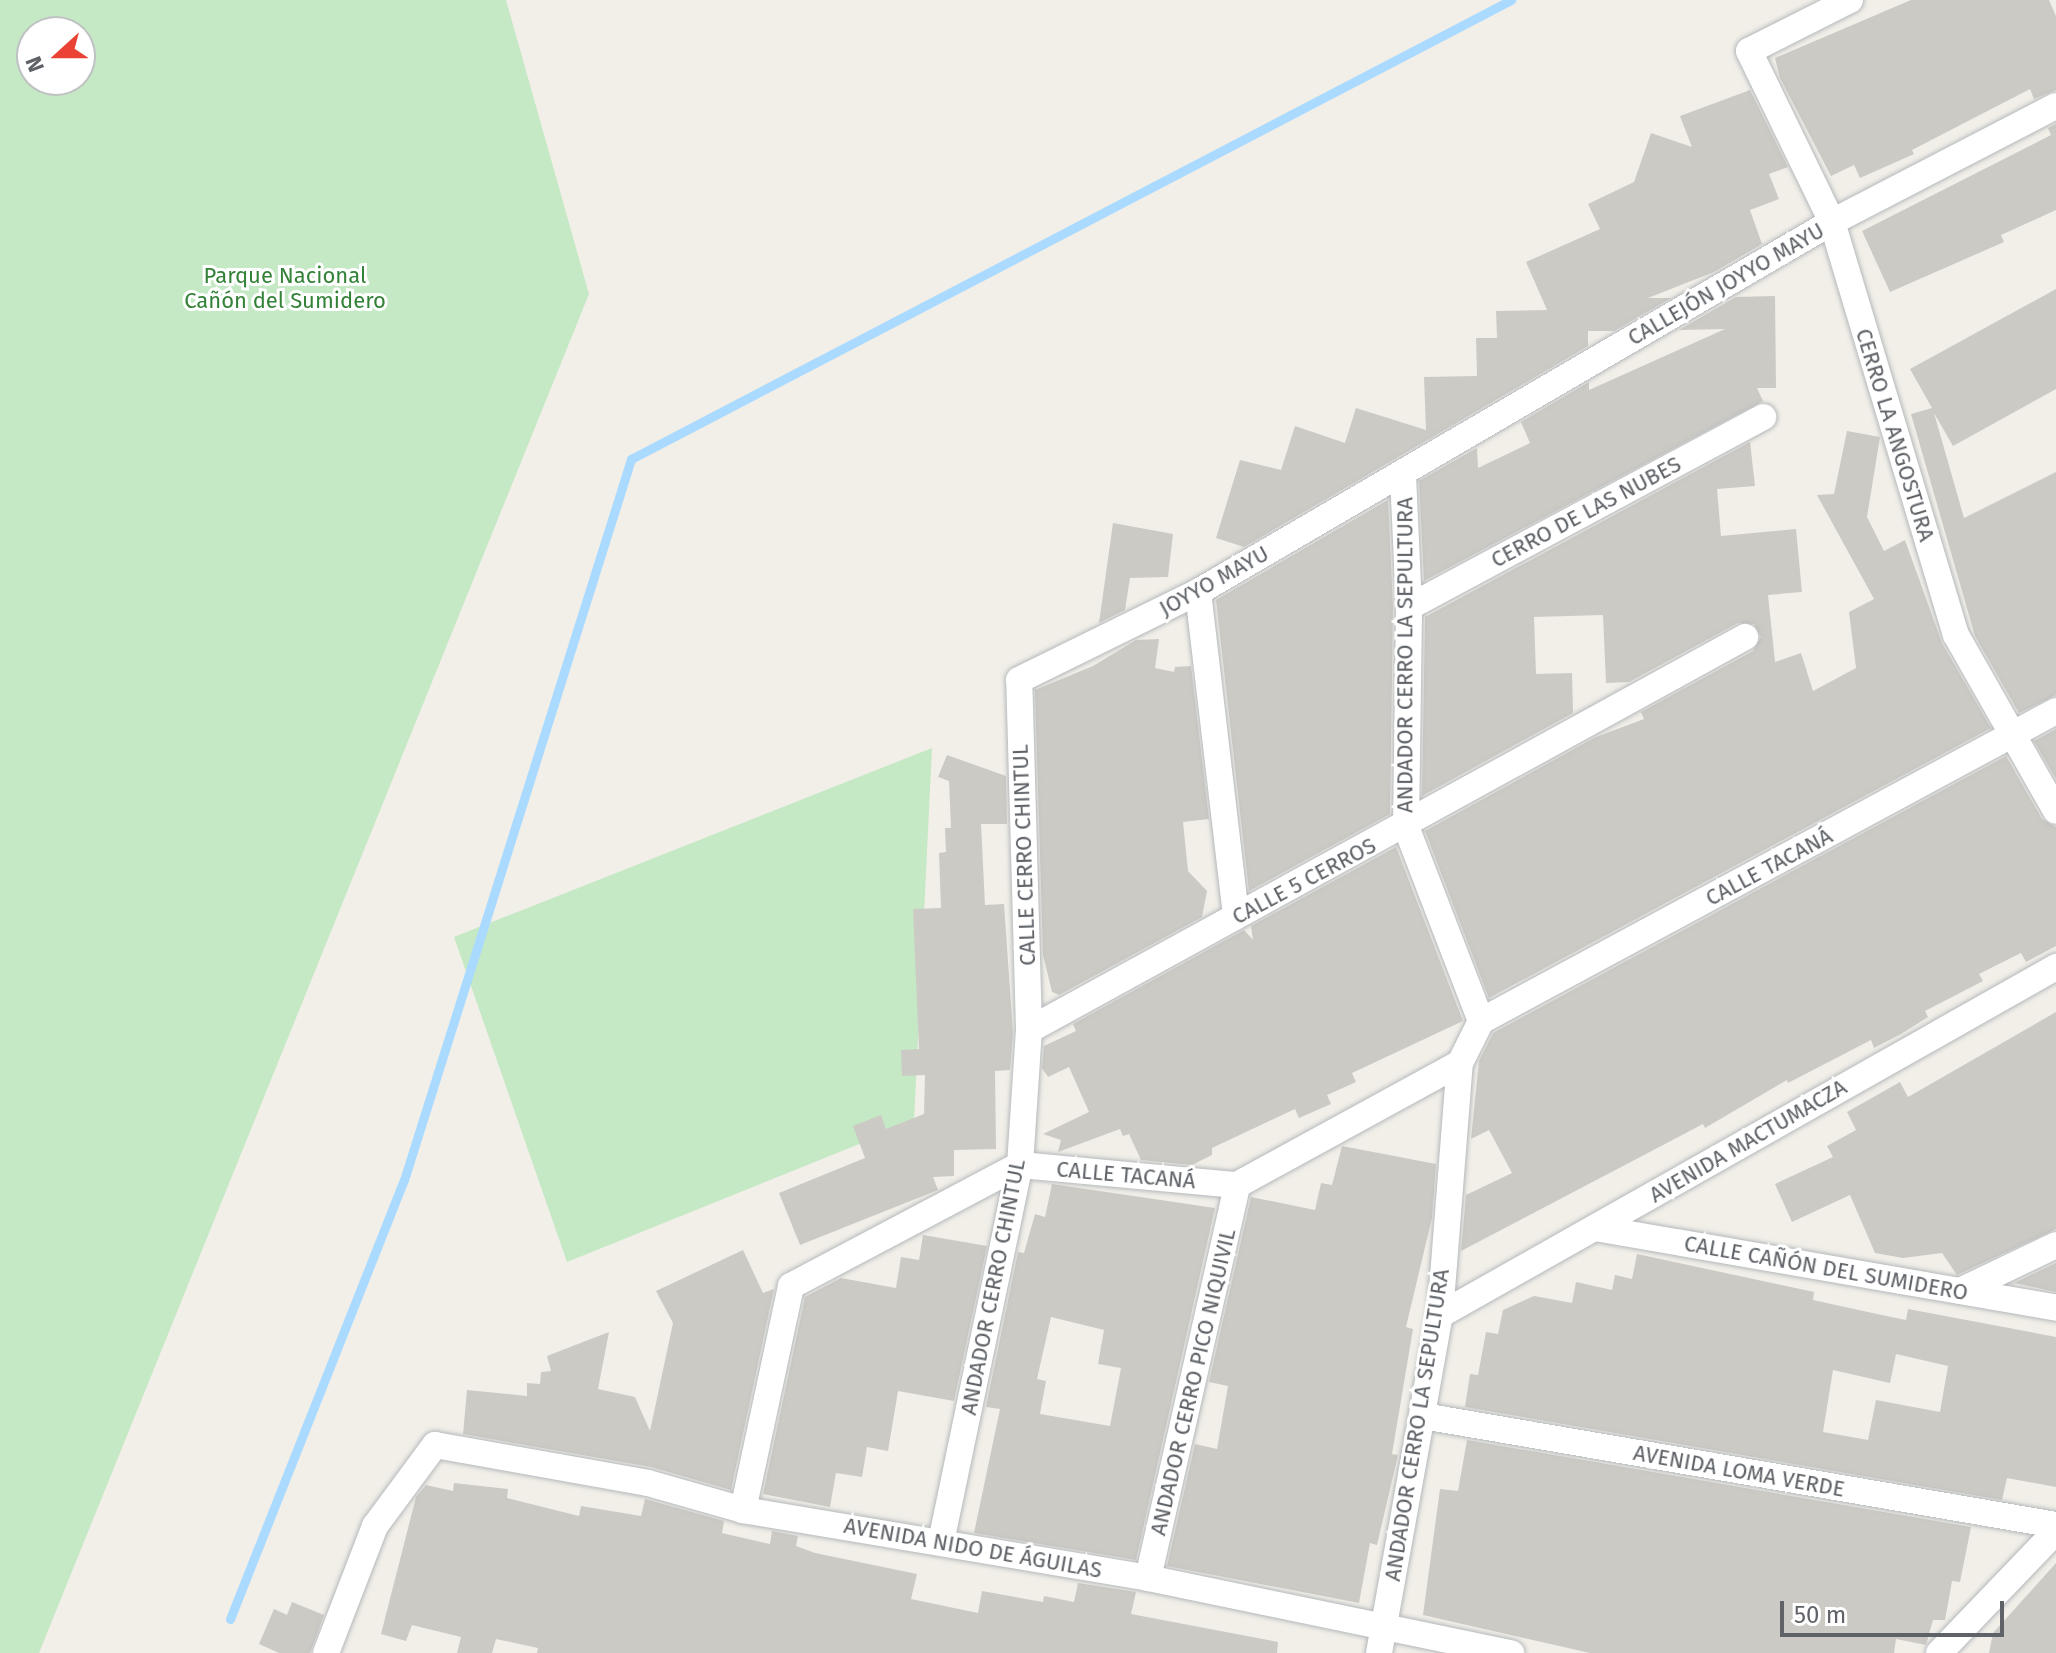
<!DOCTYPE html>
<html>
<head>
<meta charset="utf-8">
<style>
  body { margin:0 }
  #map { position:relative; width:2056px; height:1653px; overflow:hidden; background:#f1efe8; font-family:"Fira Sans",sans-serif }
  div>[style] { position:absolute }
  .green>* { inset:0; background:#c5e8c5 }
  .stream>* { height:9px; margin:-4.5px; padding:0 4.5px; transform-origin:4.5px; border-radius:4.5px; background:#aadaff }
  .building>* { inset:0; background:#cccac5 }
  .roads { filter:drop-shadow(0 0 2px #b5b8bc) drop-shadow(0 0 2px #b5b8bc) }
  .street>* { height:26px; margin:-13px; padding:0 13px; transform-origin:13px; border-radius:13px; background:#fff }
  span { translate:-50% -50%; white-space:nowrap; text-align:center; line-height:1.15; -webkit-text-stroke:6px #fff; paint-order:stroke }
  .park-label { font-size:22px; color:#348238 }
  .street-label { font-size:22px; color:#5f6368 }
  .north { position:absolute; left:16px; top:16px; width:80px; height:80px; box-sizing:border-box; background:#fff; border:2px solid #bfc1c3; border-radius:50%; rotate:249deg; font-size:22px; font-weight:700; line-height:32px; text-align:center; color:#5f6368 }
  .north::after { content:''; display:block; margin:auto; width:28px; height:36px; background:#ea4335; clip-path:polygon(50% 0,100% 100%,50% 72%,0 100%) }
  .scale { position:absolute; left:1780px; top:1601px; width:224px; height:36px; box-sizing:border-box; border:4px solid #5f6368; border-top:0; padding-left:10px; font-size:24px; line-height:28px; white-space:nowrap; color:#5f6368; -webkit-text-stroke:6px #fff; paint-order:stroke }
</style>
</head>
<body>
<div id="map">
  <div class="green">
    <div style="clip-path:polygon(evenodd,0 0,506px 0,589px 294px,39px 1653px,0 1653px,0 0,80px 32px,80px 80px,32px 80px,32px 32px,80px 32px)"></div>
    <div style="clip-path:polygon(932px 748px,914px 1122px,567px 1262px,454px 937px)"></div>
  </div>
  <div class="stream">
    <div style="left:230px;top:1619px;width:472px;rotate:-68.4deg"></div>
    <div style="left:404px;top:1180px;width:756px;rotate:-72.52deg"></div>
    <div style="left:631px;top:459px;width:993px;rotate:-27.55deg"></div>
  </div>
  <div class="building">
    <div style="clip-path:polygon(1911px 0,2049px 0,2056px 16px,2056px 90px,2034px 99px,2030px 89px,1912px 150px,1914px 154px,1860px 178px,1854px 165px,1831px 176px,1780px 78px,1775px 58px)"></div>
    <div style="clip-path:polygon(1750px 90px,1788px 167px,1769px 174px,1779px 199px,1750px 210px,1762px 244px,1714px 272px,1648px 298px,1671px 298px,1614px 331px,1588px 331px,1588px 346px,1244px 547px,1216px 538px,1240px 460px,1281px 470px,1295px 426px,1345px 443px,1356px 408px,1426px 430px,1424px 377px,1477px 376px,1476px 338px,1497px 338px,1496px 311px,1547px 310px,1526px 262px,1600px 229px,1588px 204px,1634px 182px,1651px 133px,1692px 147px,1680px 116px)"></div>
    <div style="clip-path:polygon(2056px 124px,2056px 210px,2001px 235px,2004px 242px,1890px 292px,1862px 231px,2051px 135px,2048px 128px)"></div>
    <div style="clip-path:polygon(2056px 289px,2056px 389px,1953px 446px,1934px 413px,1964px 518px,2056px 472px,2056px 695px,2019px 713px,1975px 636px,1911px 414px,1932px 408px,1910px 369px)"></div>
    <div style="clip-path:polygon(1775px 296px,1776px 388px,1757px 388px,1763px 401px,1424px 581px,1419px 481px,1477px 448px,1478px 468px,1530px 443px,1521px 422px,1589px 382px,1589px 390px,1725px 329px,1679px 330px,1736px 297px)"></div>
    <div style="clip-path:polygon(1847px 431px,1880px 437px,1867px 517px,1884px 551px,1905px 540px,1942px 643px,1991px 728px,1489px 998px,1425px 831px,1596px 737px,1644px 719px,1641px 712px,1753px 651px,1761px 637px,1754px 624px,1738px 623px,1629px 682px,1606px 683px,1603px 615px,1534px 617px,1536px 674px,1572px 673px,1573px 713px,1422px 796px,1425px 617px,1750px 442px,1755px 486px,1717px 489px,1721px 536px,1796px 529px,1802px 592px,1768px 595px,1775px 662px,1801px 653px,1813px 691px,1856px 668px,1849px 612px,1874px 599px,1817px 495px,1834px 494px)"></div>
    <div style="clip-path:polygon(1388px 500px,1393px 607px,1390px 814px,1249px 891px,1216px 600px)"></div>
    <div style="clip-path:polygon(1113px 523px,1173px 534px,1168px 577px,1130px 578px,1125px 610px,1099px 623px)"></div>
    <div style="clip-path:polygon(1159px 639px,1155px 668px,1174px 672px,1175px 667px,1191px 666px,1209px 819px,1183px 822px,1188px 871px,1207px 891px,1202px 917px,1059px 995px,1052px 992px,1043px 955px,1035px 690px,1093px 666px,1136px 640px)"></div>
    <div style="clip-path:polygon(2056px 729px,2056px 779px,2034px 741px)"></div>
    <div style="clip-path:polygon(947px 755px,1006px 776px,1007px 824px,981px 824px,985px 905px,1004px 904px,1013px 1033px,1010px 1070px,995px 1071px,996px 1149px,954px 1150px,954px 1176px,933px 1177px,938px 1190px,800px 1245px,779px 1193px,865px 1158px,853px 1126px,881px 1115px,886px 1129px,924px 1114px,925px 1075px,902px 1076px,901px 1050px,919px 1049px,913px 909px,941px 908px,939px 853px,946px 852px,945px 828px,951px 828px,949px 781px,938px 777px)"></div>
    <div style="clip-path:polygon(2006px 756px,2042px 819px,2056px 827px,2056px 946px,2026px 962px,2021px 953px,1979px 974px,1983px 981px,1925px 1011px,1928px 1017px,1901px 1034px,1874px 1048px,1871px 1040px,1788px 1083px,1787px 1080px,1705px 1128px,1703px 1124px,1461px 1251px,1466px 1195px,1512px 1173px,1489px 1130px,1471px 1139px,1479px 1061px,1493px 1033px)"></div>
    <div style="clip-path:polygon(1396px 847px,1463px 1021px,1352px 1073px,1356px 1082px,1327px 1095px,1331px 1104px,1299px 1118px,1295px 1109px,1212px 1148px,1212px 1155px,1192px 1165px,1141px 1160px,1129px 1134px,1123px 1136px,1120px 1129px,1058px 1152px,1061px 1140px,1043px 1134px,1089px 1112px,1069px 1067px,1048px 1077px,1042px 1068px,1044px 1046px,1076px 1031px,1073px 1024px,1244px 930px,1253px 940px,1251px 926px)"></div>
    <div style="clip-path:polygon(2056px 1012px,2056px 1229px,1957px 1275px,1942px 1253px,1903px 1258px,1875px 1253px,1850px 1195px,1792px 1222px,1775px 1184px,1833px 1157px,1827px 1146px,1856px 1130px,1847px 1112px,1900px 1082px,1908px 1097px)"></div>
    <div style="clip-path:polygon(1342px 1146px,1436px 1164px,1432px 1218px,1406px 1327px,1413px 1329px,1392px 1454px,1398px 1455px,1377px 1545px,1370px 1543px,1359px 1603px,1167px 1566px,1195px 1444px,1217px 1449px,1228px 1386px,1209px 1382px,1251px 1197px,1315px 1210px,1321px 1183px,1332px 1185px)"></div>
    <div style="clip-path:polygon(evenodd,1052px 1184px,1215px 1208px,1136px 1560px,974px 1533px,1000px 1409px,986px 1407px,1018px 1252px,1024px 1253px,1035px 1214px,1045px 1217px,1052px 1184px,1051px 1317px,1104px 1330px,1098px 1364px,1121px 1368px,1110px 1426px,1040px 1414px,1046px 1381px,1037px 1379px,1051px 1317px)"></div>
    <div style="clip-path:polygon(923px 1235px,987px 1246px,954px 1401px,898px 1391px,888px 1451px,867px 1447px,862px 1477px,836px 1473px,830px 1507px,763px 1494px,805px 1297px,841px 1278px,896px 1288px,901px 1257px,919px 1260px)"></div>
    <div style="clip-path:polygon(743px 1250px,763px 1293px,774px 1289px,731px 1490px,651px 1467px,463px 1434px,467px 1390px,527px 1396px,527px 1383px,540px 1384px,541px 1372px,551px 1371px,547px 1356px,609px 1332px,598px 1389px,635px 1397px,650px 1431px,673px 1323px,656px 1291px)"></div>
    <div style="clip-path:polygon(evenodd,1637px 1254px,1814px 1292px,1813px 1300px,1877px 1314px,1906px 1320px,1908px 1309px,2056px 1337px,2056px 1487px,2007px 1478px,2002px 1500px,1465px 1407px,1470px 1374px,1478px 1375px,1486px 1332px,1498px 1334px,1503px 1310px,1534px 1296px,1572px 1303px,1576px 1282px,1612px 1290px,1615px 1275px,1632px 1279px,1637px 1254px,1896px 1354px,1948px 1366px,1940px 1412px,1876px 1400px,1868px 1440px,1823px 1432px,1833px 1370px,1890px 1383px,1896px 1354px)"></div>
    <div style="clip-path:polygon(2056px 1263px,2056px 1292px,2014px 1283px)"></div>
    <div style="clip-path:polygon(1467px 1440px,1971px 1527px,1960px 1582px,1952px 1581px,1945px 1620px,1933px 1620px,1926px 1645px,1896px 1639px,1894px 1653px,1590px 1653px,1423px 1615px,1440px 1489px,1458px 1491px)"></div>
    <div style="clip-path:polygon(454px 1483px,508px 1489px,507px 1498px,579px 1516px,581px 1506px,641px 1516px,645px 1499px,724px 1521px,722px 1533px,770px 1544px,772px 1531px,798px 1536px,796px 1546px,815px 1553px,917px 1574px,911px 1599px,978px 1613px,982px 1591px,1043px 1602px,1044px 1596px,1074px 1602px,1078px 1583px,1136px 1592px,1131px 1614px,1278px 1642px,1277px 1653px,537px 1653px,538px 1648px,496px 1639px,492px 1653px,457px 1653px,461px 1637px,412px 1625px,406px 1641px,381px 1634px,416px 1497px,426px 1485px,453px 1491px)"></div>
    <div style="clip-path:polygon(2056px 1563px,2056px 1653px,1989px 1653px,1993px 1633px)"></div>
    <div style="clip-path:polygon(292px 1602px,324px 1615px,310px 1653px,279px 1653px,259px 1644px,274px 1609px,287px 1615px)"></div>
  </div>
  <div class="roads">
    <div class="street">
      <div style="left:1850px;top:0;width:113px;rotate:153.2deg"></div>
      <div style="left:1749px;top:51px;width:190px;rotate:64.1deg"></div>
      <div style="left:1832px;top:222px;width:431px;rotate:73.3deg"></div>
      <div style="left:1956px;top:635px;width:202px;rotate:60.4deg"></div>
      <div style="left:1198px;top:592px;width:326px;rotate:83.3deg"></div>
      <div style="left:1409px;top:607px;width:402px;rotate:-28.2deg"></div>
      <div style="left:1481px;top:1021px;width:653px;rotate:-28.33deg"></div>
      <div style="left:1029px;top:1030px;width:817px;rotate:-28.76deg"></div>
      <div style="left:1595px;top:1228px;width:468px;rotate:9.8deg"></div>
      <div style="left:1960px;top:1291px;width:106px;rotate:-25.6deg"></div>
      <div style="left:1440px;top:1315px;width:708px;rotate:-29.46deg"></div>
      <div style="left:1423px;top:1416px;width:642px;rotate:9.77deg"></div>
      <div style="left:743px;top:1510px;width:229px;rotate:-77.9deg"></div>
      <div style="left:791px;top:1286px;width:259px;rotate:-27.9deg"></div>
      <div style="left:1020px;top:1165px;width:218px;rotate:5.3deg"></div>
      <div style="left:1237px;top:1185px;width:254px;rotate:-28.7deg"></div>
      <div style="left:941px;top:1542px;width:385px;rotate:-78.2deg"></div>
      <div style="left:1020px;top:1165px;width:135px;rotate:-86.2deg"></div>
      <div style="left:1029px;top:1030px;width:350px;rotate:-91.6deg"></div>
      <div style="left:1019px;top:680px;width:199px;rotate:-26.2deg"></div>
      <div style="left:1198px;top:592px;width:734px;rotate:-30.27deg"></div>
      <div style="left:1832px;top:222px;width:252px;rotate:-27.4deg"></div>
      <div style="left:1148px;top:1578px;width:403px;rotate:-77.2deg"></div>
      <div style="left:326px;top:1653px;width:136px;rotate:-68.9deg"></div>
      <div style="left:375px;top:1526px;width:101px;rotate:-53.5deg"></div>
      <div style="left:435px;top:1445px;width:216px;rotate:10.1deg"></div>
      <div style="left:648px;top:1483px;width:99px;rotate:15.9deg"></div>
      <div style="left:743px;top:1510px;width:411px;rotate:9.5deg"></div>
      <div style="left:1148px;top:1578px;width:371px;rotate:11.7deg"></div>
      <div style="left:1379px;top:1653px;width:343px;rotate:-79.8deg"></div>
      <div style="left:1440px;top:1315px;width:253px;rotate:-85.5deg"></div>
      <div style="left:1460px;top:1063px;width:47px;rotate:-63.4deg"></div>
      <div style="left:1481px;top:1021px;width:208px;rotate:-111.1deg"></div>
      <div style="left:1406px;top:827px;width:220px;rotate:-89.2deg"></div>
      <div style="left:1409px;top:607px;width:133px;rotate:-92.6deg"></div>
      <div style="left:1939px;top:1653px;width:169px;rotate:-46.2deg"></div>
    </div>
  </div>
  <div class="park-label">
    <span style="left:285px;top:288px">Parque Nacional<br>Cañón del Sumidero</span>
  </div>
  <div class="street-label">
    <span style="left:1726px;top:284px;rotate:-30deg">CALLEJÓN JOYYO MAYU</span>
    <span style="left:1895px;top:435px;rotate:73deg">CERRO LA ANGOSTURA</span>
    <span style="left:1586px;top:512px;rotate:-28deg">CERRO DE LAS NUBES</span>
    <span style="left:1214px;top:581px;rotate:-29deg">JOYYO MAYU</span>
    <span style="left:1405px;top:655px;rotate:-90deg">ANDADOR CERRO LA SEPULTURA</span>
    <span style="left:1024px;top:855px;rotate:-92deg">CALLE CERRO CHINTUL</span>
    <span style="left:1769px;top:867px;rotate:-28deg">CALLE TACANÁ</span>
    <span style="left:1304px;top:881px;rotate:-28deg">CALLE 5 CERROS</span>
    <span style="left:1748px;top:1141px;rotate:-30deg">AVENIDA MACTUMACZA</span>
    <span style="left:1126px;top:1175px;rotate:5deg">CALLE TACANÁ</span>
    <span style="left:1826px;top:1268px;rotate:10deg">CALLE CAÑÓN DEL SUMIDERO</span>
    <span style="left:993px;top:1287px;rotate:-79deg">ANDADOR CERRO CHINTUL</span>
    <span style="left:1193px;top:1382px;rotate:-77deg">ANDADOR CERRO PICO NIQUIVIL</span>
    <span style="left:1417px;top:1425px;rotate:-81deg">ANDADOR CERRO LA SEPULTURA</span>
    <span style="left:1739px;top:1471px;rotate:10deg">AVENIDA LOMA VERDE</span>
    <span style="left:973px;top:1548px;rotate:10deg">AVENIDA NIDO DE ÁGUILAS</span>
  </div>
  <div class="north">N</div>
  <div class="scale">50 m</div>
</div>
</body>
</html>
